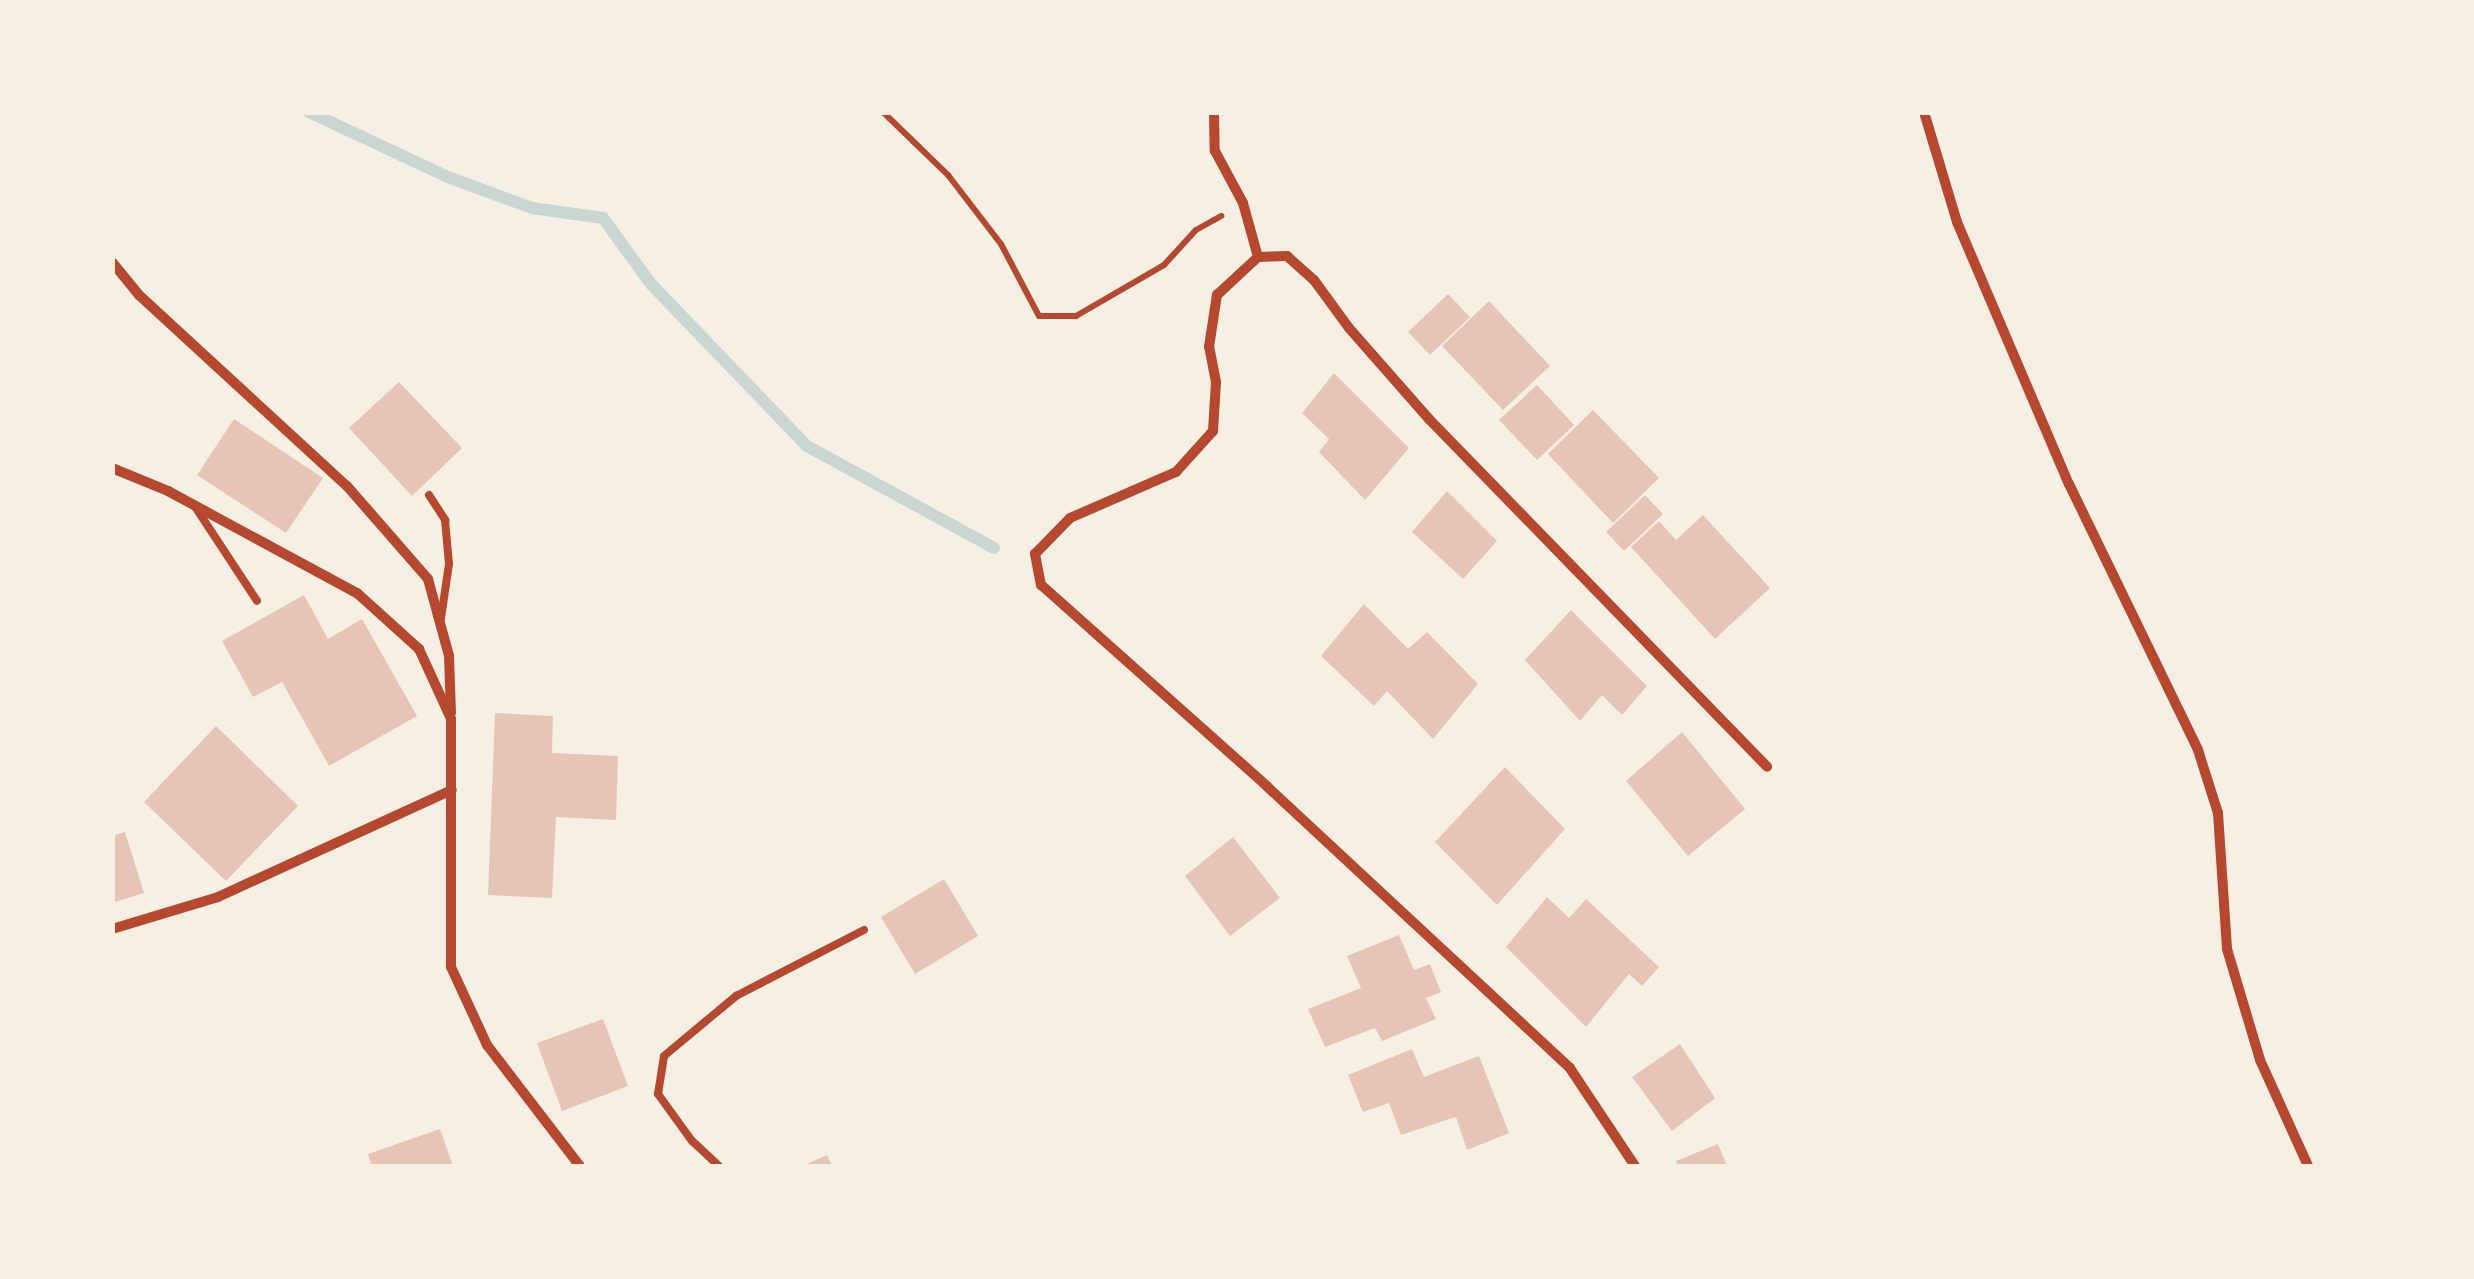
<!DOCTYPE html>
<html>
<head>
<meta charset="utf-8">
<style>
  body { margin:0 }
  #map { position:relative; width:2474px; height:1279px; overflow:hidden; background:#f6efe4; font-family:"Archivo Narrow",sans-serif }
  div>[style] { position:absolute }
  .stream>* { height:12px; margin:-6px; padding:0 6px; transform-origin:6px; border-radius:6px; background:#c9d6d2 }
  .building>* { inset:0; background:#e6c5b7 }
  .path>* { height:6px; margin:-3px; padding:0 3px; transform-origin:3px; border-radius:3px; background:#b5482f }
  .service>* { height:8px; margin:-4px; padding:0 4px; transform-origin:4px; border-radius:4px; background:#b5482f }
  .minor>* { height:10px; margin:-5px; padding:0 5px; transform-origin:5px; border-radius:5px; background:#b5482f }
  span { translate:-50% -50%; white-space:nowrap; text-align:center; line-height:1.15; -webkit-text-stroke:8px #f6efe4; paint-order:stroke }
  .frame { position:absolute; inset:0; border:115px solid #f6efe4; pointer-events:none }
</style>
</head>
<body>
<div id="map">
  <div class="stream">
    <div style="left:309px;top:112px;width:153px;rotate:25.1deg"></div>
    <div style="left:448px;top:177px;width:90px;rotate:20.3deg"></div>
    <div style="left:532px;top:208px;width:72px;rotate:8deg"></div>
    <div style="left:603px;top:218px;width:82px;rotate:54deg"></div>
    <div style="left:651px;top:284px;width:225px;rotate:46.1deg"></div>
    <div style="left:807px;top:446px;width:213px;rotate:28.6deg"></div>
  </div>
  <div class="building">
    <div style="clip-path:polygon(1448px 294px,1470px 317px,1430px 355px,1408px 332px)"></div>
    <div style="clip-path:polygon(1489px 301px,1550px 366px,1503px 410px,1442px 346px)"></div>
    <div style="clip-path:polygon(1334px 373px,1409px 448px,1365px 500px,1319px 452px,1329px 439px,1302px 413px)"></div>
    <div style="clip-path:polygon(399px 382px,462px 448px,412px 496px,349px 428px)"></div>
    <div style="clip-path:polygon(1537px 385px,1574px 425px,1537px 460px,1499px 420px)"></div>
    <div style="clip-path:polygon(1593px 410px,1659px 478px,1613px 523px,1548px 454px)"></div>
    <div style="clip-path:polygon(234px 419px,323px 478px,286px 533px,197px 475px)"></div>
    <div style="clip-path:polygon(1447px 491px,1497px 541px,1463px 579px,1412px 532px)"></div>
    <div style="clip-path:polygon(1645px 495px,1663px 514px,1624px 551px,1606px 532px)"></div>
    <div style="clip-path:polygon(1703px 515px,1770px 588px,1715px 639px,1631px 547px,1659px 521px,1676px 540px)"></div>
    <div style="clip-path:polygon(304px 595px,328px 639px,362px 619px,417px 716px,329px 766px,282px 682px,253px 697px,222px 641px)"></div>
    <div style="clip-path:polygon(1364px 604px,1408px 649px,1427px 632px,1478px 684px,1433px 739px,1387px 691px,1374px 706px,1321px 656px)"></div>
    <div style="clip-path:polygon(1571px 610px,1647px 686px,1622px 715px,1602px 695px,1580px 721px,1525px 660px)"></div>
    <div style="clip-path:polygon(495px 713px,553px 716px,552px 753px,618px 756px,616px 820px,556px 817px,552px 898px,488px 895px)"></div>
    <div style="clip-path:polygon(216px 726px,298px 806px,226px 881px,144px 802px)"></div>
    <div style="clip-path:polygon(1682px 732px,1745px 809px,1688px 856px,1626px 781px)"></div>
    <div style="clip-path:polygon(1505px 767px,1565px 829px,1497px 905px,1435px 842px)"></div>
    <div style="clip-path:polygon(125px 832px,144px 893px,112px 903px,112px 836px)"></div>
    <div style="clip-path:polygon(1233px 837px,1280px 898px,1230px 936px,1185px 876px)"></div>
    <div style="clip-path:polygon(944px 879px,978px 936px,915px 974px,881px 917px)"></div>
    <div style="clip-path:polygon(1547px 897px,1569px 918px,1586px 899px,1659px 967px,1642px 986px,1629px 974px,1586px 1027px,1506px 947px)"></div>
    <div style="clip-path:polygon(1399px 935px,1414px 970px,1430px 964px,1441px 992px,1426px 998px,1436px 1019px,1382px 1041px,1375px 1028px,1325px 1047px,1308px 1009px,1361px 988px,1347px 956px)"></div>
    <div style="clip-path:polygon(603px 1019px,628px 1086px,562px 1111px,537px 1043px)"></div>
    <div style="clip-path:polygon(1680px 1044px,1715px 1098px,1672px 1131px,1632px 1077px)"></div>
    <div style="clip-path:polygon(1412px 1049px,1424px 1077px,1479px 1056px,1509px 1133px,1467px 1150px,1456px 1117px,1401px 1135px,1389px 1103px,1363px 1112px,1348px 1075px)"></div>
    <div style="clip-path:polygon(440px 1129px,453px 1166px,372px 1166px,368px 1154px)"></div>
    <div style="clip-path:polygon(1718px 1144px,1727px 1166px,1678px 1166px,1676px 1161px)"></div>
    <div style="clip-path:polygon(827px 1155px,832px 1166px,802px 1166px)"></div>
  </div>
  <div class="path">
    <div style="left:883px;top:112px;width:91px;rotate:44.1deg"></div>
    <div style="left:948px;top:175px;width:87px;rotate:52.5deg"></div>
    <div style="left:1001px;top:244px;width:81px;rotate:62.2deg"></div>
    <div style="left:1039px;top:316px;width:37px"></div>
    <div style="left:1076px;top:316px;width:102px;rotate:-30.1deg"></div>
    <div style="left:1164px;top:265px;width:47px;rotate:-47.6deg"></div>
    <div style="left:1196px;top:230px;width:29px;rotate:-29deg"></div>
  </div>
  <div class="service">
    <div style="left:429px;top:495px;width:30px;rotate:57deg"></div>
    <div style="left:445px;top:520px;width:44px;rotate:84.8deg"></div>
    <div style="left:449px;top:564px;width:55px;rotate:98.4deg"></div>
    <div style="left:196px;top:508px;width:111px;rotate:56.7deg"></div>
    <div style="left:719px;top:1166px;width:37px;rotate:-137deg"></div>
    <div style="left:692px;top:1141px;width:58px;rotate:-125.9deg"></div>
    <div style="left:658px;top:1094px;width:38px;rotate:-81deg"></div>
    <div style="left:664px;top:1056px;width:94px;rotate:-39.8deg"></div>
    <div style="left:736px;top:996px;width:144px;rotate:-27.3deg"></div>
  </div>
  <div class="minor">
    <div style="left:1214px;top:112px;width:39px;rotate:89deg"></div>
    <div style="left:1215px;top:151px;width:59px;rotate:61.7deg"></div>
    <div style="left:1243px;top:203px;width:56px;rotate:74.5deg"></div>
    <div style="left:1924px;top:112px;width:115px;rotate:73.3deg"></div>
    <div style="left:1957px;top:222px;width:285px;rotate:66.9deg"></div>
    <div style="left:2069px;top:484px;width:296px;rotate:64.1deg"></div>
    <div style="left:2198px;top:750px;width:66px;rotate:72.4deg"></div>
    <div style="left:2218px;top:813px;width:136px;rotate:86.2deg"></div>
    <div style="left:2227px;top:949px;width:116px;rotate:73.4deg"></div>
    <div style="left:2260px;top:1060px;width:116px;rotate:65.6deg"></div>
    <div style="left:112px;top:262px;width:43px;rotate:50.7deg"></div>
    <div style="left:139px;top:295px;width:282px;rotate:42.6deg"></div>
    <div style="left:347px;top:486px;width:123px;rotate:48.9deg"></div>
    <div style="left:428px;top:579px;width:80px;rotate:74.7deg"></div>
    <div style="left:449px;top:656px;width:57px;rotate:88deg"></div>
    <div style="left:112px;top:468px;width:61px;rotate:22.3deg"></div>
    <div style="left:168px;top:491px;width:215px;rotate:28.4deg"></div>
    <div style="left:357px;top:593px;width:84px;rotate:42.1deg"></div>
    <div style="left:419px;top:649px;width:77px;rotate:65.4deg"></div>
    <div style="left:451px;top:719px;width:248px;rotate:90deg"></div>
    <div style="left:451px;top:967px;width:86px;rotate:65.2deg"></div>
    <div style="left:487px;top:1045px;width:153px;rotate:52.5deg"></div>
    <div style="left:112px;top:929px;width:111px;rotate:-16.8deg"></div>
    <div style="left:218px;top:897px;width:257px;rotate:-24.6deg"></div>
    <div style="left:1635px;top:1166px;width:118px;rotate:-123.6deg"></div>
    <div style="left:1570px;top:1068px;width:413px;rotate:-137.1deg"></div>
    <div style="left:1268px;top:787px;width:304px;rotate:-138.3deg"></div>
    <div style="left:1041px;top:585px;width:32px;rotate:-101deg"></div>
    <div style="left:1035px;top:554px;width:50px;rotate:-45.8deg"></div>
    <div style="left:1070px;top:518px;width:116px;rotate:-23.5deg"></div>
    <div style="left:1176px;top:472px;width:55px;rotate:-47.9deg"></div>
    <div style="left:1213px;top:431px;width:49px;rotate:-86.5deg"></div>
    <div style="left:1216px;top:382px;width:36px;rotate:-101deg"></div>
    <div style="left:1209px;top:347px;width:53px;rotate:-81.3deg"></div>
    <div style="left:1217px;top:295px;width:56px;rotate:-42.8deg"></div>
    <div style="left:1258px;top:257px;width:29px;rotate:-2deg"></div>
    <div style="left:1287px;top:256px;width:36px;rotate:42deg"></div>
    <div style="left:1314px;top:280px;width:59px;rotate:53.9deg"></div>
    <div style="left:1349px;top:328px;width:121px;rotate:48.7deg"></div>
    <div style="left:1429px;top:419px;width:485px;rotate:45.8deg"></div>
  </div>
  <div class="frame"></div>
</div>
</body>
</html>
